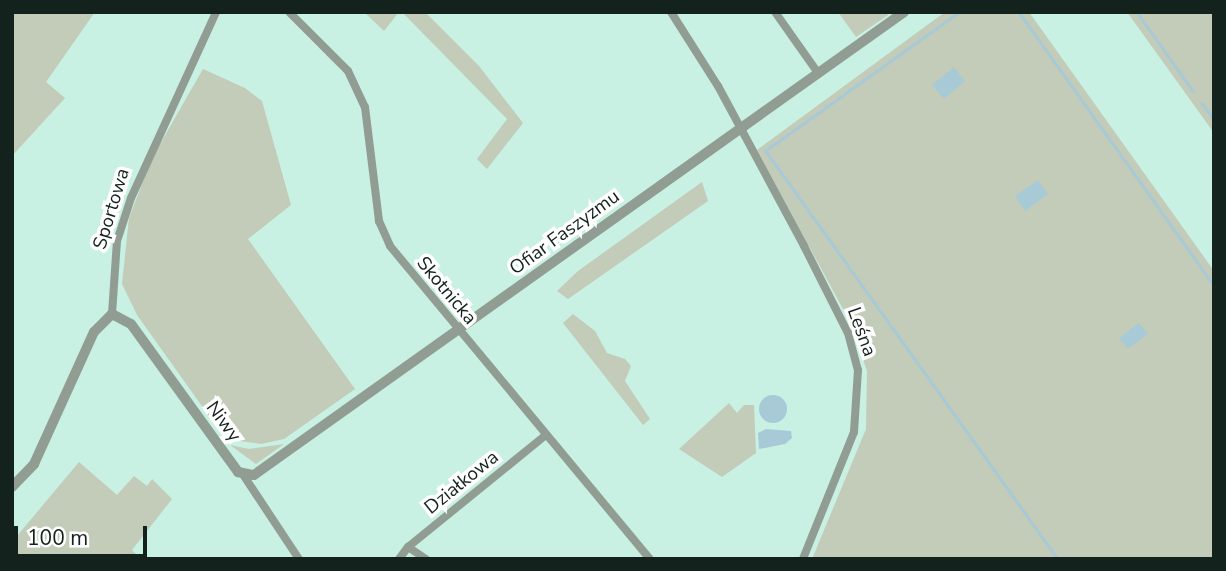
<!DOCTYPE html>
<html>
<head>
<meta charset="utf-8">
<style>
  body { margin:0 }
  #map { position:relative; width:1226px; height:571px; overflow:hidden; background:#c8f0e3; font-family:"Nunito Sans",sans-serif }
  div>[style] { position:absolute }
  .green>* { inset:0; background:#c3cbb9 }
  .water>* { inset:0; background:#a8cad6 }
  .round { border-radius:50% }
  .stream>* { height:2.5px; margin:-1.25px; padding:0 1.25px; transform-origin:1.25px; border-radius:1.25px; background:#a8cad6 }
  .minor>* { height:8px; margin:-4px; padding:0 4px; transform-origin:4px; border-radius:4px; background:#919d93 }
  .tertiary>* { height:10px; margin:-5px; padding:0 5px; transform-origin:5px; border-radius:5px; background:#919d93 }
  span { translate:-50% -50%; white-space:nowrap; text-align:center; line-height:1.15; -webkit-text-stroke:7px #fff; paint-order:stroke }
  .street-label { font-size:19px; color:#13221d }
  .frame { position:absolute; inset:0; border:14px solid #13221d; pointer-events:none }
  .scale { position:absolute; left:14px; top:526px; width:133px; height:32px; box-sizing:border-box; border:4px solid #13221d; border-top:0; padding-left:9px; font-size:21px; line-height:24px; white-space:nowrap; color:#13221d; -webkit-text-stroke:5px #fff; paint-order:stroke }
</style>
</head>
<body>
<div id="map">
  <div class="green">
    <div style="clip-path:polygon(12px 12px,95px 12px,46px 82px,65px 98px,12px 156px)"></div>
    <div style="clip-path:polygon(364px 12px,399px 12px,384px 31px)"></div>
    <div style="clip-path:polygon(402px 12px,425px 12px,479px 66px,523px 123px,487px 169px,477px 159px,507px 119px)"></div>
    <div style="clip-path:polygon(838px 12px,886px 12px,888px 15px,856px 37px)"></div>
    <div style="clip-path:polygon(945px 12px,1029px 12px,1214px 271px,1214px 559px,812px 559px,866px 429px,867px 371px,850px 322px,757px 150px)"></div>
    <div style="clip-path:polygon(1127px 12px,1214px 12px,1214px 133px,1140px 30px)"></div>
    <div style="clip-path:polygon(203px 69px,245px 88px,262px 101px,291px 205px,248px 239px,355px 389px,284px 439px,261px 444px,240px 441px,214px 423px,137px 315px,122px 284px,129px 218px,152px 158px)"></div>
    <div style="clip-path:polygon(702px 182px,708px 201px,568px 299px,557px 291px,578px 271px)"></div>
    <div style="clip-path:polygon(573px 314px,595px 331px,607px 353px,625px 359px,631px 366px,625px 381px,650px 419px,643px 425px,563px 323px)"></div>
    <div style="clip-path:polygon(729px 403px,737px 413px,744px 405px,754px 405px,756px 453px,722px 477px,679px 449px)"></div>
    <div style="clip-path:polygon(284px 444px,256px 464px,230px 445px,249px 449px)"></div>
    <div style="clip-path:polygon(79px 462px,117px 495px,134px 476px,147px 486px,152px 479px,172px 499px,132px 550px,141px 559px,12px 559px,12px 542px)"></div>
  </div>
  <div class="water">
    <div style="clip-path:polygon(954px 67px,965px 81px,944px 99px,932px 85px)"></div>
    <div style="clip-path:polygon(1038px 180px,1048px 194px,1025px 211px,1015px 196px)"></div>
    <div style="clip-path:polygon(1139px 323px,1148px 334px,1128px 349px,1119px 338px)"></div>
    <div class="round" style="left:759px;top:395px;width:28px;height:28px"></div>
    <div style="clip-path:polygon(766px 429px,791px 431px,792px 438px,785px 444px,759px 449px,758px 433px)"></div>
  </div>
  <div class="stream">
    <div style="left:960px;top:12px;width:239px;rotate:144.4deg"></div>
    <div style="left:766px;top:151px;width:502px;rotate:54.41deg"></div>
    <div style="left:1019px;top:12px;width:335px;rotate:54.5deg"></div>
    <div style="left:1137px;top:12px;width:97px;rotate:54.7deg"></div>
    <div style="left:1202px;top:103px;width:20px;rotate:53deg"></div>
  </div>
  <div class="minor">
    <div style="left:289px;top:12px;width:83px;rotate:45deg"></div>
    <div style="left:348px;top:71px;width:40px;rotate:65deg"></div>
    <div style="left:365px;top:107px;width:115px;rotate:83deg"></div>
    <div style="left:379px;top:221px;width:27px;rotate:66deg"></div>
    <div style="left:390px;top:246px;width:407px;rotate:50.3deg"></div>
    <div style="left:671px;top:12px;width:88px;rotate:57.6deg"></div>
    <div style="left:718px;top:86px;width:182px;rotate:61.7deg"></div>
    <div style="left:804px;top:246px;width:97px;rotate:63.2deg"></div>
    <div style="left:848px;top:333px;width:38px;rotate:75deg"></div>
    <div style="left:858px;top:370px;width:62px;rotate:93.7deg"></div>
    <div style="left:854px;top:432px;width:137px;rotate:111.9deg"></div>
    <div style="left:775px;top:12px;width:75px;rotate:54.8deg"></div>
    <div style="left:112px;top:314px;width:73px;rotate:-86.1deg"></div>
    <div style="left:117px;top:241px;width:45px;rotate:-72deg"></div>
    <div style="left:131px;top:198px;width:205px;rotate:-65.4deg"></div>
    <div style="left:244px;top:476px;width:100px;rotate:56.5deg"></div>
    <div style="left:408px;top:547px;width:22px;rotate:34deg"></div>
    <div style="left:399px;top:559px;width:15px;rotate:-53deg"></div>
    <div style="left:408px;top:547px;width:178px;rotate:-39.1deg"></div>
  </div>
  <div class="tertiary">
    <div style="left:12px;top:487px;width:32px;rotate:-46deg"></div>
    <div style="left:34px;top:464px;width:145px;rotate:-65.6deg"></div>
    <div style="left:94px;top:332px;width:25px;rotate:-45deg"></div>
    <div style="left:112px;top:314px;width:21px;rotate:28deg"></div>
    <div style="left:131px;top:324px;width:183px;rotate:54.1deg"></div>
    <div style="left:238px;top:472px;width:16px;rotate:11deg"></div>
    <div style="left:254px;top:475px;width:798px;rotate:-35.46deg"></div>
  </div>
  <div class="street-label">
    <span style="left:112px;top:209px;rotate:-73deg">Sportowa</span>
    <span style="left:565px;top:233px;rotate:-36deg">Ofiar Faszyzmu</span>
    <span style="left:446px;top:291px;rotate:50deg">Skotnicka</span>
    <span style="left:861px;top:332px;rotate:70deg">Leśna</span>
    <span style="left:223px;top:422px;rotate:54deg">Niwy</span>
    <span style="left:462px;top:483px;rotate:-39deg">Działkowa</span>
  </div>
  <div class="frame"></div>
  <div class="scale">100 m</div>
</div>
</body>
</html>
